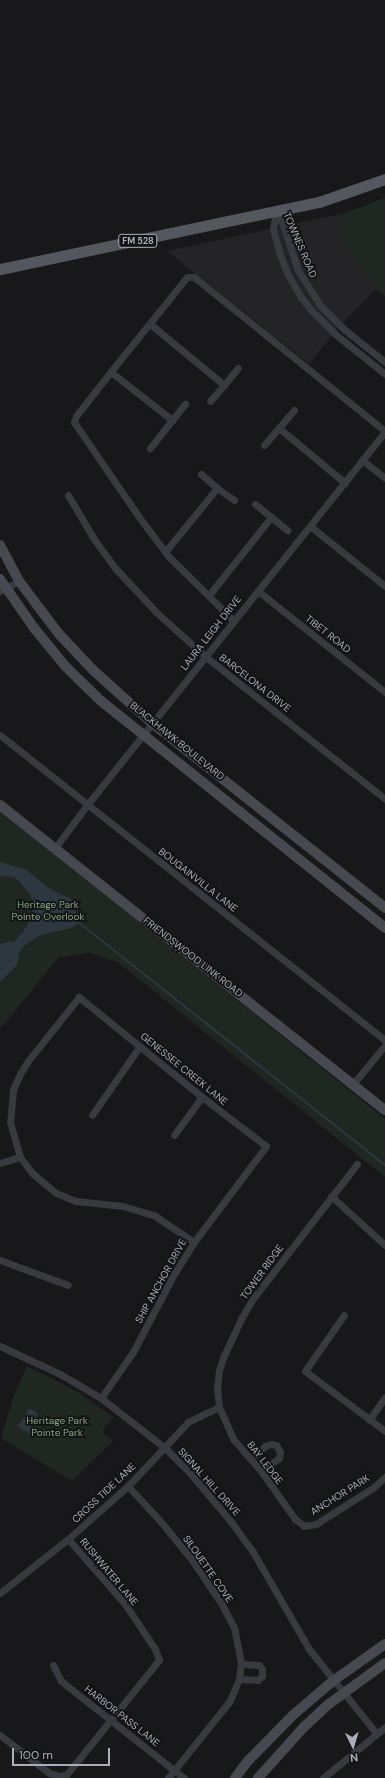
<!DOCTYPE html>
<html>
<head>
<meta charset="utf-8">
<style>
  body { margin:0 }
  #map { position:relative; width:385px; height:1778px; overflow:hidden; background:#18181a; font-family:"DM Sans",sans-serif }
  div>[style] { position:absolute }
  .built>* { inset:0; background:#242427 }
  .green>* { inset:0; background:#1f2820 }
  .water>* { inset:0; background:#2d373f }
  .stream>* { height:2px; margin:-1px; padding:0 1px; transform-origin:1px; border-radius:1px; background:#2d373f }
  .street>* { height:7px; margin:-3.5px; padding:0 3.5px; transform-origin:3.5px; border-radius:3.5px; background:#383a3f }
  .secondary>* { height:10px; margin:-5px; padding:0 5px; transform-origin:5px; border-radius:5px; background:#46494f }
  .primary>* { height:11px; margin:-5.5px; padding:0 5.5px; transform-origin:5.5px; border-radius:5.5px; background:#54575e }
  span { translate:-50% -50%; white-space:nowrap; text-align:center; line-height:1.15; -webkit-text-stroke:3.5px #131315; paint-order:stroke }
  .shield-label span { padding:1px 3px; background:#131315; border:1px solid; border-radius:3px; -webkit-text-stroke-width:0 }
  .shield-label { font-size:9px; color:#a9afba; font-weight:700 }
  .street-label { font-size:10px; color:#a9afba }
  .park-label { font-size:10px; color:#7fa680 }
  .north { position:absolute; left:333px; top:1726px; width:40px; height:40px; -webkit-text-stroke:3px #131315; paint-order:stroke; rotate:175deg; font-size:11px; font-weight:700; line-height:16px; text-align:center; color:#a9afba }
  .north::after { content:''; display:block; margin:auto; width:14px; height:18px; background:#a9afba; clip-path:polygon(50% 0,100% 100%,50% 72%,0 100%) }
  .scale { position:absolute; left:12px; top:1748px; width:98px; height:18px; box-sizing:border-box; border:2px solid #a9afba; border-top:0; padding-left:5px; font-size:12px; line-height:14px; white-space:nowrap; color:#a9afba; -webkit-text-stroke:3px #131315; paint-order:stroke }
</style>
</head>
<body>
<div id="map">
  <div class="built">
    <div style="clip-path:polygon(341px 214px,344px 231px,339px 233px,376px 289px,342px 323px,309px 364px,167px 251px)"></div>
  </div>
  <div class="green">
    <div style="clip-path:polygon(385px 198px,385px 296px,376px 289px,339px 233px,344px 231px,341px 214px)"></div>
    <div style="clip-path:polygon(0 810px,385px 1119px,385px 1177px,119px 963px,90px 953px,59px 957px,0 1029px)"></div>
    <div style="clip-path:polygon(27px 1366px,78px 1392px,113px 1417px,102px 1432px,113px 1441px,72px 1481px,1px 1438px,14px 1395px)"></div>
  </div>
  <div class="water">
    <div style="clip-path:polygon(0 862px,27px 870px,48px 888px,71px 899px,79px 920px,78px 924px,71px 928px,41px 935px,25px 945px,19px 953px,17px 965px,0 982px,0 944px,10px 941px,13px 943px,23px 932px,32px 917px,33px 904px,30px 894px,18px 880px,13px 877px,0 876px)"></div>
    <div style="clip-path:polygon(30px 1408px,38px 1414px,31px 1422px,31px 1426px,36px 1430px,32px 1435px,17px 1426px,27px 1414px,26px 1413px)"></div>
  </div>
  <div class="stream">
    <div style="left:77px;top:921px;width:393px;rotate:38.4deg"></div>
  </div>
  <div class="street">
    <div style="left:276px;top:212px;width:17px;rotate:100deg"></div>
    <div style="left:273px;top:229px;width:24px;rotate:75deg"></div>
    <div style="left:279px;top:252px;width:22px;rotate:69deg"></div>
    <div style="left:287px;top:273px;width:28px;rotate:60deg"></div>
    <div style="left:301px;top:297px;width:15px;rotate:53deg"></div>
    <div style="left:310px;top:309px;width:35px;rotate:45deg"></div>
    <div style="left:335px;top:334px;width:64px;rotate:38.7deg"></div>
    <div style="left:276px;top:212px;width:18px;rotate:63deg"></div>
    <div style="left:284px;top:228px;width:44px;rotate:71.6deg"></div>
    <div style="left:298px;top:270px;width:40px;rotate:58deg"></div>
    <div style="left:319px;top:304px;width:37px;rotate:45deg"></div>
    <div style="left:345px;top:330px;width:51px;rotate:38.7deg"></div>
    <div style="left:150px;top:324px;width:96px;rotate:39.5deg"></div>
    <div style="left:224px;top:385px;width:21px;rotate:131deg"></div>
    <div style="left:111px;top:372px;width:78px;rotate:38.2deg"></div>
    <div style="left:172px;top:420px;width:36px;rotate:128deg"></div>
    <div style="left:224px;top:385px;width:22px;rotate:-51deg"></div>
    <div style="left:294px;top:410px;width:23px;rotate:130deg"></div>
    <div style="left:279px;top:428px;width:86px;rotate:39.8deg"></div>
    <div style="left:172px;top:420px;width:21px;rotate:-51deg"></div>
    <div style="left:264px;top:445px;width:23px;rotate:-49deg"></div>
    <div style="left:362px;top:460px;width:29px;rotate:38deg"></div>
    <div style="left:201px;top:474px;width:21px;rotate:41deg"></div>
    <div style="left:68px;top:495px;width:51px;rotate:59.4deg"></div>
    <div style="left:94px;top:539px;width:37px;rotate:54deg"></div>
    <div style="left:116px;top:569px;width:60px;rotate:47deg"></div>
    <div style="left:157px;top:613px;width:66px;rotate:41.9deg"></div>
    <div style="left:206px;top:657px;width:228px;rotate:38.4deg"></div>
    <div style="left:255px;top:504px;width:21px;rotate:39deg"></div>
    <div style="left:310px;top:526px;width:96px;rotate:38.7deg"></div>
    <div style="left:165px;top:552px;width:82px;rotate:-50.9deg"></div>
    <div style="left:217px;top:488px;width:21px;rotate:35deg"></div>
    <div style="left:0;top:591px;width:21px;rotate:-28deg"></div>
    <div style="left:258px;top:591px;width:162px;rotate:38.5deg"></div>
    <div style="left:209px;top:595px;width:100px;rotate:-51.5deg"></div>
    <div style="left:271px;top:517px;width:21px;rotate:39deg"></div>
    <div style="left:234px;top:621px;width:91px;rotate:-135.4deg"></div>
    <div style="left:169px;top:557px;width:50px;rotate:-126.9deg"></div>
    <div style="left:139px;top:517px;width:115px;rotate:-124.4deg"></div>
    <div style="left:74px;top:422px;width:6px;rotate:-72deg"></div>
    <div style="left:76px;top:416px;width:58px;rotate:-52deg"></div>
    <div style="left:112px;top:370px;width:119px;rotate:-51.1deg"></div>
    <div style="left:187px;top:277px;width:7px"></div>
    <div style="left:194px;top:277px;width:245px;rotate:38.9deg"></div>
    <div style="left:0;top:735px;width:491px;rotate:38.4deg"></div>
    <div style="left:55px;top:848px;width:54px;rotate:-53.3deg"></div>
    <div style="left:87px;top:805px;width:477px;rotate:-51.4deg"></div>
    <div style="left:353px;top:1084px;width:50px;rotate:-50.6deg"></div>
    <div style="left:92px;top:1115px;width:84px;rotate:-55.2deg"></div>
    <div style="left:174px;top:1135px;width:47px;rotate:-53.6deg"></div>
    <div style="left:0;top:1163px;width:21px;rotate:-17deg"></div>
    <div style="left:357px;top:1164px;width:172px;rotate:127.7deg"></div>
    <div style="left:252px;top:1300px;width:20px;rotate:120deg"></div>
    <div style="left:242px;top:1317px;width:45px;rotate:114.9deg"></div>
    <div style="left:223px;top:1358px;width:13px;rotate:108deg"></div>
    <div style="left:219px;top:1370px;width:18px;rotate:96deg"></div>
    <div style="left:217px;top:1388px;width:19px;rotate:84deg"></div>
    <div style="left:219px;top:1407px;width:36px;rotate:66deg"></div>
    <div style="left:234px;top:1440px;width:41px;rotate:48.9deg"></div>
    <div style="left:261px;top:1471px;width:59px;rotate:54.7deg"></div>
    <div style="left:295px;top:1519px;width:11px;rotate:38deg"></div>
    <div style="left:304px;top:1526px;width:12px;rotate:-9deg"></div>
    <div style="left:316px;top:1524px;width:69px;rotate:-32.5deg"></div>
    <div style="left:374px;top:1487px;width:15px;rotate:-42deg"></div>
    <div style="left:331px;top:1196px;width:73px;rotate:42.2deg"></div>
    <div style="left:0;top:1260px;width:72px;rotate:20.2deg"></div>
    <div style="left:344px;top:1315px;width:68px;rotate:124.9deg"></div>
    <div style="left:305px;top:1371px;width:100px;rotate:36.9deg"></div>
    <div style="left:0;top:1346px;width:66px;rotate:25deg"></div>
    <div style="left:60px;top:1374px;width:48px;rotate:30.3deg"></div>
    <div style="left:101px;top:1398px;width:80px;rotate:37.9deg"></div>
    <div style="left:164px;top:1447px;width:38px;rotate:45deg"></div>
    <div style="left:191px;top:1474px;width:64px;rotate:50.1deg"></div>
    <div style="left:232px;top:1523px;width:36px;rotate:54deg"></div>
    <div style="left:253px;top:1552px;width:112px;rotate:60deg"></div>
    <div style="left:309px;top:1649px;width:107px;rotate:51.4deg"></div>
    <div style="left:101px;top:1398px;width:56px;rotate:-55.2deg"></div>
    <div style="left:133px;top:1352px;width:88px;rotate:-62.3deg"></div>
    <div style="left:174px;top:1274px;width:38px;rotate:-58deg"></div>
    <div style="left:194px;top:1242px;width:120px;rotate:-53.1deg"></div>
    <div style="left:266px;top:1146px;width:81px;rotate:-142.6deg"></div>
    <div style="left:202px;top:1097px;width:159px;rotate:-140.9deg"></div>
    <div style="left:79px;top:997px;width:82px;rotate:128.6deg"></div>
    <div style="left:28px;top:1061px;width:15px;rotate:122deg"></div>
    <div style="left:20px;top:1074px;width:17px;rotate:114deg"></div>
    <div style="left:13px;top:1090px;width:32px;rotate:95deg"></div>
    <div style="left:10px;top:1122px;width:36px;rotate:74deg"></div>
    <div style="left:20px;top:1157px;width:20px;rotate:53deg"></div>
    <div style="left:32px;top:1173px;width:31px;rotate:40deg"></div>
    <div style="left:56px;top:1193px;width:22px;rotate:22deg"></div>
    <div style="left:76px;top:1201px;width:47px;rotate:6.1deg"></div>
    <div style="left:123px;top:1206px;width:34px;rotate:17deg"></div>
    <div style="left:155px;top:1216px;width:47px;rotate:33.7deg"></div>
    <div style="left:369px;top:1420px;width:28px;rotate:-55deg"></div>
    <div style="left:250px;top:1459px;width:20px;rotate:-41deg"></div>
    <div style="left:265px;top:1446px;width:6px;rotate:-18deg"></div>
    <div style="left:271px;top:1444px;width:5px;rotate:11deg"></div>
    <div style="left:276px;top:1445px;width:8px;rotate:60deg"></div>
    <div style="left:280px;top:1452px;width:6px;rotate:99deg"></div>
    <div style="left:279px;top:1458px;width:22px;rotate:144deg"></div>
    <div style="left:128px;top:1486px;width:50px;rotate:47.4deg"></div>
    <div style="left:162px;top:1523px;width:48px;rotate:51deg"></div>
    <div style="left:192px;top:1560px;width:52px;rotate:56deg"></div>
    <div style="left:221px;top:1603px;width:27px;rotate:62deg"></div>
    <div style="left:234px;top:1627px;width:38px;rotate:79deg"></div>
    <div style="left:241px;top:1664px;width:15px;rotate:98deg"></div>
    <div style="left:239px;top:1679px;width:25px;rotate:113deg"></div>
    <div style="left:229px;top:1702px;width:97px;rotate:128.8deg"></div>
    <div style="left:0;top:1593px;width:87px;rotate:-38.5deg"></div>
    <div style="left:68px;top:1539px;width:80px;rotate:-41.5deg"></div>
    <div style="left:128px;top:1486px;width:88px;rotate:-46.8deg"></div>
    <div style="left:188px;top:1422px;width:34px;rotate:-26deg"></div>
    <div style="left:53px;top:1665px;width:18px;rotate:63deg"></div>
    <div style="left:61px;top:1681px;width:157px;rotate:38.3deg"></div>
    <div style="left:239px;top:1679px;width:19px;rotate:3deg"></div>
    <div style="left:258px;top:1680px;width:6px;rotate:-45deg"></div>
    <div style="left:262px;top:1676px;width:7px;rotate:-90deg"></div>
    <div style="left:262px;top:1669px;width:5px;rotate:-127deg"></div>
    <div style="left:259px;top:1665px;width:18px;rotate:-177deg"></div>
    <div style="left:0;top:1735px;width:62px;rotate:37.8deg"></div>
    <div style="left:49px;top:1773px;width:11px;rotate:15deg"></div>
    <div style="left:60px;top:1776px;width:7px;rotate:-16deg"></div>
    <div style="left:67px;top:1774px;width:146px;rotate:-51.1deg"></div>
    <div style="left:159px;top:1660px;width:12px;rotate:-110deg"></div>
    <div style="left:155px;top:1649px;width:54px;rotate:-123.7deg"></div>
    <div style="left:125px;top:1604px;width:86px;rotate:-131.2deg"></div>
    <div style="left:323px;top:1778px;width:80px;rotate:-39.4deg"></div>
  </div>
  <div class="secondary">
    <div style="left:0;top:545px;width:41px;rotate:62.2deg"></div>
    <div style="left:19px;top:581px;width:66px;rotate:53deg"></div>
    <div style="left:59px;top:634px;width:50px;rotate:46.6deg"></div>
    <div style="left:93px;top:670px;width:79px;rotate:41.9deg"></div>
    <div style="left:152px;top:723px;width:298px;rotate:38.4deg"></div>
    <div style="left:0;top:579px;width:60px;rotate:55.2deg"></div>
    <div style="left:34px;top:628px;width:50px;rotate:50.6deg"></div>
    <div style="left:66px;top:667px;width:49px;rotate:44.2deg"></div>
    <div style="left:101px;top:701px;width:364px;rotate:38.6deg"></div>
    <div style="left:0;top:805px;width:491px;rotate:38.4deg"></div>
    <div style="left:235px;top:1778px;width:21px;rotate:-53deg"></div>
    <div style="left:248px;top:1761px;width:64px;rotate:-45.6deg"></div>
    <div style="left:293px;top:1715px;width:52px;rotate:-40.4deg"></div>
    <div style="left:333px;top:1681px;width:64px;rotate:-35.4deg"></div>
    <div style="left:258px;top:1778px;width:69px;rotate:-48deg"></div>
    <div style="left:304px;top:1727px;width:34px;rotate:-43deg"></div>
    <div style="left:329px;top:1704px;width:69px;rotate:-36.2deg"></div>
  </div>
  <div class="primary">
    <div style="left:0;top:269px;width:326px;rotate:-11.9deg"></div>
    <div style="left:319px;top:202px;width:70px;rotate:-19.2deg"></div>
  </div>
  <div class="shield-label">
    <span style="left:138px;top:241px">FM 528</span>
  </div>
  <div class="street-label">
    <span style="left:300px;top:245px;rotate:67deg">TOWNES ROAD</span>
    <span style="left:211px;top:633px;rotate:-52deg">LAURA LEIGH DRIVE</span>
    <span style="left:328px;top:634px;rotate:38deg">TIBET ROAD</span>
    <span style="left:255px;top:683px;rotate:38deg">BARCELONA DRIVE</span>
    <span style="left:177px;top:741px;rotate:39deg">BLACKHAWK BOULEVARD</span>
    <span style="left:198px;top:880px;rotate:38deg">BOUGAINVILLA LANE</span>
    <span style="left:193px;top:957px;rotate:38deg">FRIENDSWOOD LINK ROAD</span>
    <span style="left:184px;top:1069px;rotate:39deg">GENESSEE CREEK LANE</span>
    <span style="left:262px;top:1272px;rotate:-54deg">TOWER RIDGE</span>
    <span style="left:161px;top:1281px;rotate:-61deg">SHIP ANCHOR DRIVE</span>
    <span style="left:265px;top:1463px;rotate:52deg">BAY LEDGE</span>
    <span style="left:209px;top:1482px;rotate:48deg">SIGNAL HILL DRIVE</span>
    <span style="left:104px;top:1493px;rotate:-43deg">CROSS TIDE LANE</span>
    <span style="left:340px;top:1495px;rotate:-32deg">ANCHOR PARK</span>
    <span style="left:208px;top:1569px;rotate:55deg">SILOUETTE COVE</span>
    <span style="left:109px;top:1572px;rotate:50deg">RUSHWATER LANE</span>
    <span style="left:122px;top:1716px;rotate:38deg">HARBOR PASS LANE</span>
  </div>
  <div class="park-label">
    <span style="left:48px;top:910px">Heritage Park<br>Pointe Overlook</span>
    <span style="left:57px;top:1426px">Heritage Park<br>Pointe Park</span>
  </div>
  <div class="north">N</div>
  <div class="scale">100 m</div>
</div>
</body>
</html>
